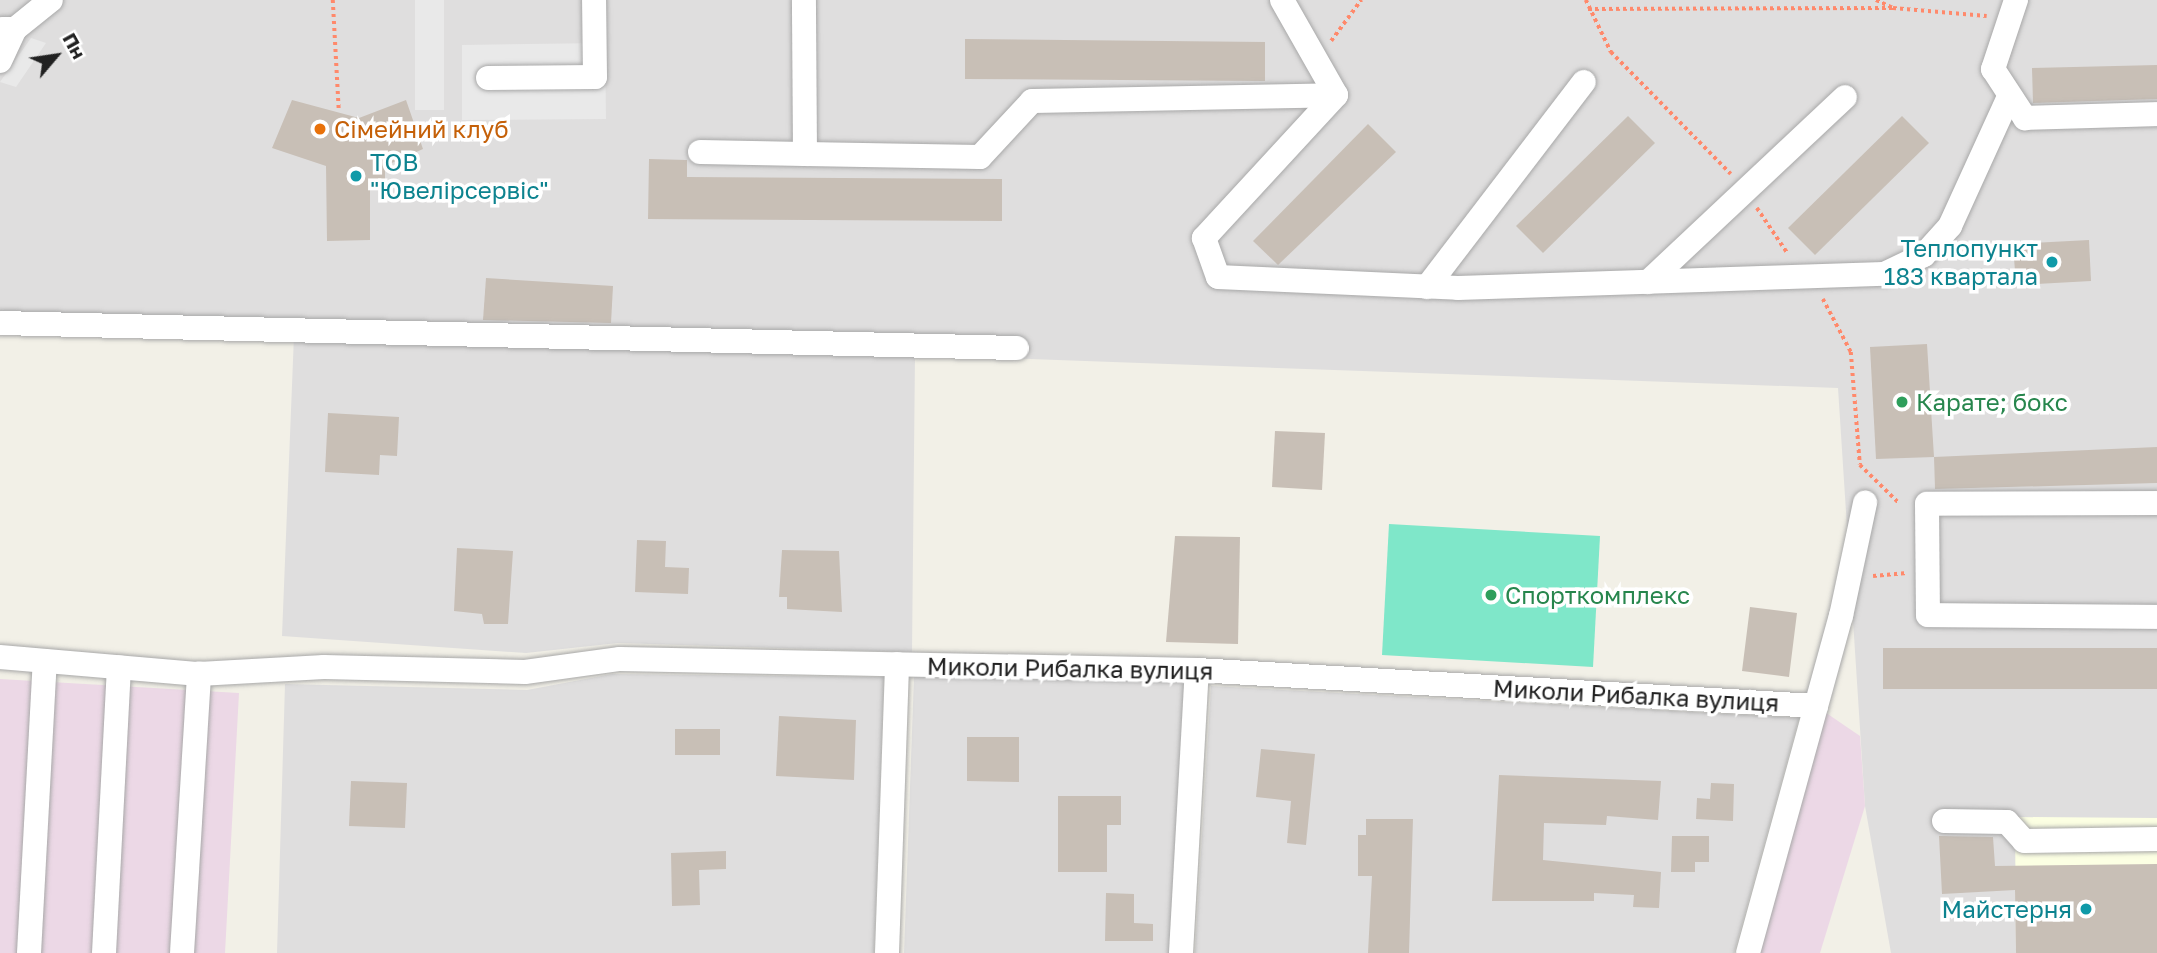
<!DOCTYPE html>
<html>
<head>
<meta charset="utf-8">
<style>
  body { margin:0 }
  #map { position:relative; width:2157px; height:953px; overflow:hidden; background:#f2f0e7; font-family:"Golos Text",sans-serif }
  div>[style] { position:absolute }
  .residential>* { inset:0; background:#dfdede }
  .industrial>* { inset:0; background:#ecd8e6 }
  .education>* { inset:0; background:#fcffe3 }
  .pitch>* { inset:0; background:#7fe7c9 }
  .parking>* { inset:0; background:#e9e9e9 }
  .building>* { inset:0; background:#c8bfb6 }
  .path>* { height:3.5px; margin-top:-1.75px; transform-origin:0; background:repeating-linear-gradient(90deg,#ff896b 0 3.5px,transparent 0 7px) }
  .roads { filter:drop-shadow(0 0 2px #a8a8a8) drop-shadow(0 0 2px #a8a8a8) }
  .minor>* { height:24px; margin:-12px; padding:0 12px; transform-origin:12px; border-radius:12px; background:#fff }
  .dots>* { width:19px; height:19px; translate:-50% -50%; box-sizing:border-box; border:4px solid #fff; border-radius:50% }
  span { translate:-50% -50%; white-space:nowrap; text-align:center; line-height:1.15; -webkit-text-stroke:7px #fff; paint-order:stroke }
  .food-label { font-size:24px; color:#c56008 }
  .left { translate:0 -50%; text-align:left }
  .culture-label { font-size:24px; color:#0d838f }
  .right { translate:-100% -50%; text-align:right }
  .leisure-label { font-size:24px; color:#27864d }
  .street-label { font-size:24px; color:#212121 }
  .north { position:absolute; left:21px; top:21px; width:70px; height:70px; -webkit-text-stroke:5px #fff; paint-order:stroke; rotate:61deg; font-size:19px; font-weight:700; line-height:28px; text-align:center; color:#212121 }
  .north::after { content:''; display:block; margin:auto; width:24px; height:32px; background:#212121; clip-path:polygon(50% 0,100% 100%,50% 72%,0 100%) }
</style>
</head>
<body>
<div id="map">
  <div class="residential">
    <div style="clip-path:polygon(0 0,2157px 0,2157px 953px,1891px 953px,1865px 806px,1838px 388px,915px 355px,912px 652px,618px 643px,526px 653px,282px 636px,294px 335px,0 324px)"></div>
    <div style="clip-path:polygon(612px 674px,884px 677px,874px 953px,277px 953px,285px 684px,527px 690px)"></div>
    <div style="clip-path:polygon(914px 677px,1184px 682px,1169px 953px,904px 953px)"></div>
    <div style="clip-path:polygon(1211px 686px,1799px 718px,1734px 953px,1195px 953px)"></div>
  </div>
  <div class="industrial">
    <div style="clip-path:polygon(0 679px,239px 693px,225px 953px,0 953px)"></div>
    <div style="clip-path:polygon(1816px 706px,1860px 736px,1865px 806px,1820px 953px,1748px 953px)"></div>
  </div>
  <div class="education">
    <div style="clip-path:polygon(2015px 817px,2157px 818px,2157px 953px,2016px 953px)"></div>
  </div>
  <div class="pitch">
    <div style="clip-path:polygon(1389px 524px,1600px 536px,1593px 667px,1382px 655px)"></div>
  </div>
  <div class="parking">
    <div style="clip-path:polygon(415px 0,444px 0,444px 110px,415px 110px)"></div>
    <div style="clip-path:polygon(31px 38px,46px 43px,16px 87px,0 82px)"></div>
    <div style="clip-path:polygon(605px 43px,606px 119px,462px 120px,462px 45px)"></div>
  </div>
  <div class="building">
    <div style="clip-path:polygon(965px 39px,1265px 42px,1265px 81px,965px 79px)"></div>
    <div style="clip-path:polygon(2157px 65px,2157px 99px,2033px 103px,2032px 68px)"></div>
    <div style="clip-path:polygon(292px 100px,359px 118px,406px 100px,423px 149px,385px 166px,385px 186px,370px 187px,370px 240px,327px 241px,326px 166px,272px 148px)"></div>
    <div style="clip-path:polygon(1628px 116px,1655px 143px,1543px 253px,1516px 226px)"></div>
    <div style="clip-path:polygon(1902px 116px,1929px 143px,1815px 255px,1788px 228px)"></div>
    <div style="clip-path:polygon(1368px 124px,1396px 152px,1278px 265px,1253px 241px)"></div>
    <div style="clip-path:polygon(649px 159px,687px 160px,687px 177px,1002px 179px,1002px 221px,648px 219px)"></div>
    <div style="clip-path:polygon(2089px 240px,2091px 281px,2016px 285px,2013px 244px)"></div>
    <div style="clip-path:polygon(486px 278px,613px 286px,611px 323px,483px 320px)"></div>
    <div style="clip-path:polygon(1927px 344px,1934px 457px,1876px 459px,1870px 347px)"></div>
    <div style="clip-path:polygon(328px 413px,399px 417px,397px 456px,380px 455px,379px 475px,325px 472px)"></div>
    <div style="clip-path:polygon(1275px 431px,1325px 433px,1322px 490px,1272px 487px)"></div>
    <div style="clip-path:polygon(2157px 447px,2157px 483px,1935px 489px,1934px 457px)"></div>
    <div style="clip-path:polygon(1175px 536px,1240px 537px,1238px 644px,1166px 642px)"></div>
    <div style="clip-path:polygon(637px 540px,666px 541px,665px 567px,689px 568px,688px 594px,635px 592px)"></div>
    <div style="clip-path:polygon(457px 548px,513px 551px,508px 624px,484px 624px,482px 614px,454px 611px)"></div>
    <div style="clip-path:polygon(782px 550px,839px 551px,842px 612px,787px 609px,787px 597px,779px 597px)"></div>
    <div style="clip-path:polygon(1750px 607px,1797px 613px,1789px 677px,1742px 671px)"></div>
    <div style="clip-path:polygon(1883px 648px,2157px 648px,2157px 689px,1883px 689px)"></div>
    <div style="clip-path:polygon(779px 716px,856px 720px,854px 780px,776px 776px)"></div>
    <div style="clip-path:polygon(675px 729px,720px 729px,720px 755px,675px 755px)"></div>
    <div style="clip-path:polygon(967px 737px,1019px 737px,1019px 782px,967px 781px)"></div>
    <div style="clip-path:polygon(1261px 749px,1315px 754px,1306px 845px,1287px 843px,1291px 801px,1256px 797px)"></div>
    <div style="clip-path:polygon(1499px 775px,1661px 781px,1658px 820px,1607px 816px,1606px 825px,1544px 823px,1543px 860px,1661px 872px,1659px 908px,1633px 907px,1634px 895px,1594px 893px,1594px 901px,1492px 901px)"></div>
    <div style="clip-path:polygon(351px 781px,407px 783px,405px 828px,349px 826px)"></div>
    <div style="clip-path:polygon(1711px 783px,1734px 784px,1733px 821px,1696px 819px,1697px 798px,1710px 799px)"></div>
    <div style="clip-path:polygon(1058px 796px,1121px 796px,1121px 825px,1107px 825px,1107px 872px,1058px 872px)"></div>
    <div style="clip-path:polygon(1366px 819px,1413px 819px,1409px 953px,1368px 953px,1372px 876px,1358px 876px,1358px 835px,1366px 835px)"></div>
    <div style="clip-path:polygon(1672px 836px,1709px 836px,1709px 862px,1695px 862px,1695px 872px,1671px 872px)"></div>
    <div style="clip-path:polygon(1939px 836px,1993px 837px,1995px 866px,2157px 864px,2157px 953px,2016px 953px,2015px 890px,1942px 894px)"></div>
    <div style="clip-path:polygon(726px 851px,726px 869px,699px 870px,700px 905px,672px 906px,671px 853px)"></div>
    <div style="clip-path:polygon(1106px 893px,1134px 894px,1134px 923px,1153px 924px,1153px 941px,1105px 941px)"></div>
  </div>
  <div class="path">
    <div style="left:333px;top:0;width:111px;rotate:86.9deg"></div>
    <div style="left:1586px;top:0;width:58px;rotate:64.3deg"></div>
    <div style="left:1611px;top:52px;width:171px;rotate:45.5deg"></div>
    <div style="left:1876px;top:0;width:19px;rotate:25deg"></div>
    <div style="left:1893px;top:8px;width:94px;rotate:4.9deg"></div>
    <div style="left:1588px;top:9px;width:305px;rotate:-0.2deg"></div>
    <div style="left:1331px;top:41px;width:51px;rotate:-53.8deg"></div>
    <div style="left:1757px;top:208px;width:55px;rotate:56deg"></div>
    <div style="left:1823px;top:299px;width:60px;rotate:62.2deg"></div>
    <div style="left:1851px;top:352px;width:113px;rotate:85.4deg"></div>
    <div style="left:1860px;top:465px;width:54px;rotate:44.3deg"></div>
    <div style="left:1873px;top:576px;width:34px;rotate:-5deg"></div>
  </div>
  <div class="roads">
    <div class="minor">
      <div style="left:1282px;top:0;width:109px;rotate:60.4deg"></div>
      <div style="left:1336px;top:95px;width:195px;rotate:132.7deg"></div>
      <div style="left:1204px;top:238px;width:41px;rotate:70.3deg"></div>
      <div style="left:1218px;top:277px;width:240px;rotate:2.6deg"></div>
      <div style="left:1458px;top:288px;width:426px;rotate:-1.9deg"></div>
      <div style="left:1884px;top:274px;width:44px;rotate:-25.4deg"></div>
      <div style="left:1924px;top:255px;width:39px;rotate:-48deg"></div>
      <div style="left:1950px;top:226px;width:140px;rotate:-65.5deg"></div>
      <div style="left:2016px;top:0;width:73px;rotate:108.4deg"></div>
      <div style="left:1993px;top:69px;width:59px;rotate:56.9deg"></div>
      <div style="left:2025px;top:118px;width:132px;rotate:-1.7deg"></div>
      <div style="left:2px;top:29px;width:13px"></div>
      <div style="left:15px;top:29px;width:46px;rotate:-38.9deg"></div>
      <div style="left:0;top:61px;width:35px;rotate:-65deg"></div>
      <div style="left:488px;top:78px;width:107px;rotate:-0.5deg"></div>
      <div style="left:595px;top:77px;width:77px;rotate:-90.7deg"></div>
      <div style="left:700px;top:152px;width:105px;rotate:1.1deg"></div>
      <div style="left:805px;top:154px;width:154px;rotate:-90.4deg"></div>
      <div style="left:805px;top:154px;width:175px;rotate:1deg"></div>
      <div style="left:980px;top:157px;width:76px;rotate:-47.1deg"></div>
      <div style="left:1032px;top:101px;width:304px;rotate:-1.1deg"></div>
      <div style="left:1648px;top:282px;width:270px;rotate:-43.2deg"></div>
      <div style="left:1427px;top:287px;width:258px;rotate:-52.6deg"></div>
      <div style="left:0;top:323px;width:1017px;rotate:1.41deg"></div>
      <div style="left:2157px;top:503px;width:230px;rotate:179.8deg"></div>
      <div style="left:1927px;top:504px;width:111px;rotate:89.5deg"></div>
      <div style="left:1928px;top:615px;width:229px;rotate:0.5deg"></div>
      <div style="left:0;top:657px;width:200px;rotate:4.9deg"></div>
      <div style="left:199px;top:674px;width:125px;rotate:-3.2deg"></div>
      <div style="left:324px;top:667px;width:201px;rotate:1.4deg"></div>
      <div style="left:525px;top:672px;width:96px;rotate:-7.8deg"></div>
      <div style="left:620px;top:659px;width:577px;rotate:1.09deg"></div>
      <div style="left:1197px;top:670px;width:620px;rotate:3.33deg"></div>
      <div style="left:1944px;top:821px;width:63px;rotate:0.9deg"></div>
      <div style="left:2007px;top:822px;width:25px;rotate:48deg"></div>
      <div style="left:2024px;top:841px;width:133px;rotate:-0.9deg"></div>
      <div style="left:29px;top:953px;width:292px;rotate:-86.9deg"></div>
      <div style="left:104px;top:953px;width:286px;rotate:-87deg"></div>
      <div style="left:182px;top:953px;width:280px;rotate:-86.5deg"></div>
      <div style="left:887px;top:953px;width:289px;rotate:-88deg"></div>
      <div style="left:1181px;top:953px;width:283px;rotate:-86.8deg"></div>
      <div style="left:1748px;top:953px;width:350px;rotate:-74.6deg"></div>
      <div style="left:1841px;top:616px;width:116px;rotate:-78deg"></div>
    </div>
  </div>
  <div class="dots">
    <div style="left:320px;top:129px;background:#e8710a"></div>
    <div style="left:356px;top:176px;background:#0f9aa8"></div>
    <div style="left:2052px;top:262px;background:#0f9aa8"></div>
    <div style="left:1902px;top:402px;background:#2e9e5b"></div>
    <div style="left:1491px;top:595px;background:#2e9e5b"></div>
    <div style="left:2086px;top:909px;background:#0f9aa8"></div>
  </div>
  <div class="food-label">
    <span class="left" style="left:334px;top:129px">Сімейний клуб</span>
  </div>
  <div class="culture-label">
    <span class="left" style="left:370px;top:176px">ТОВ<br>"Ювелірсервіс"</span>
    <span class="right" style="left:2038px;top:262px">Теплопункт<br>183 квартала</span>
    <span class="right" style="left:2072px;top:909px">Майстерня</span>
  </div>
  <div class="leisure-label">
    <span class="left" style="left:1916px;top:402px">Карате; бокс</span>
    <span class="left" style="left:1505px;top:595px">Спорткомплекс</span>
  </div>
  <div class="street-label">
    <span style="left:1070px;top:668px;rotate:1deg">Миколи Рибалка вулиця</span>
    <span style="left:1636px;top:695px;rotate:3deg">Миколи Рибалка вулиця</span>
  </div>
  <div class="north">Пн</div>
</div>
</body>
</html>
